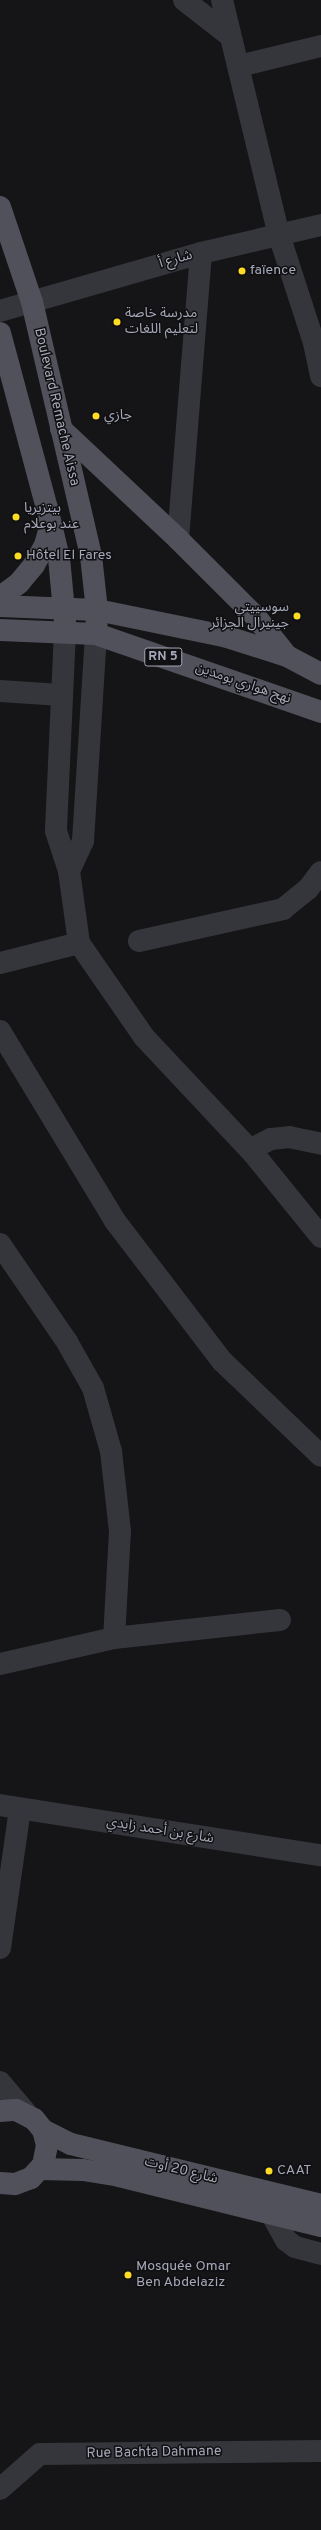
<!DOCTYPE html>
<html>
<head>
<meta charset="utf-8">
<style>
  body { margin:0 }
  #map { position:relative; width:321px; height:2530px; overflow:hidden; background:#151416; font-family:Overpass,"Noto Sans Arabic",sans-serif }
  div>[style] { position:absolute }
  .minor>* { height:22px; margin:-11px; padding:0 11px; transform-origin:11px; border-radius:11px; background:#35353c }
  .major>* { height:22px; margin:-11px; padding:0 11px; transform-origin:11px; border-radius:11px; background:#51515b }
  .dots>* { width:11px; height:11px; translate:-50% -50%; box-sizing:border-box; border:2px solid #100f11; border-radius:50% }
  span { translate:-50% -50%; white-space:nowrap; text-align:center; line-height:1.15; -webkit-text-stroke:3px #100f11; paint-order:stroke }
  .shield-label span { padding:1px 3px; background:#100f11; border:1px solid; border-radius:3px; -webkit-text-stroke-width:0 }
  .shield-label { font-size:13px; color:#a5a8b8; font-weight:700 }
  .street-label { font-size:14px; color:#a5a8b8 }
  .poi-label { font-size:14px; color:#a5a8b8 }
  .left { translate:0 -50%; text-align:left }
  .right { translate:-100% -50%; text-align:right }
</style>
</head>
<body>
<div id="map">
  <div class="minor">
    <div style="left:184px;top:0;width:57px;rotate:37.9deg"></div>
    <div style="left:222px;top:0;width:242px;rotate:76.4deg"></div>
    <div style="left:279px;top:235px;width:114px;rotate:72deg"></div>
    <div style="left:314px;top:343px;width:34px;rotate:78deg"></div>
    <div style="left:239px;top:66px;width:84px;rotate:-13.7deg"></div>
    <div style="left:0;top:311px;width:209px;rotate:-16.1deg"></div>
    <div style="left:201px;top:253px;width:123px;rotate:-13.1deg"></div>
    <div style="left:178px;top:539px;width:287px;rotate:-85.4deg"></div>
    <div style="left:65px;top:631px;width:200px;rotate:92.6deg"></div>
    <div style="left:56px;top:831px;width:42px;rotate:72deg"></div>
    <div style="left:69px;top:871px;width:73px;rotate:82.1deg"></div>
    <div style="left:79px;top:943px;width:114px;rotate:55.3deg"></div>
    <div style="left:144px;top:1037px;width:159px;rotate:46.8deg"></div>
    <div style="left:253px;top:1153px;width:108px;rotate:51deg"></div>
    <div style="left:0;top:691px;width:61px;rotate:3.8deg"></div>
    <div style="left:69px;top:871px;width:33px;rotate:-65deg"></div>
    <div style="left:83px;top:841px;width:207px;rotate:-86.4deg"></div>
    <div style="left:139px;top:941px;width:148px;rotate:-12.5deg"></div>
    <div style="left:283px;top:909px;width:32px;rotate:-39deg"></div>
    <div style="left:308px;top:889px;width:21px;rotate:-53deg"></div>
    <div style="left:0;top:963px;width:81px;rotate:-14.2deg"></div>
    <div style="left:0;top:1031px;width:222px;rotate:58.8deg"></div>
    <div style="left:115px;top:1221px;width:176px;rotate:52.6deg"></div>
    <div style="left:222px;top:1361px;width:137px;rotate:43.8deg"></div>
    <div style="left:253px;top:1153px;width:10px;rotate:-53deg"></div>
    <div style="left:259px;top:1145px;width:13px;rotate:-27deg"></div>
    <div style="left:271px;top:1139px;width:18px;rotate:-6deg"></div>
    <div style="left:289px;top:1137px;width:33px;rotate:12deg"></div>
    <div style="left:0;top:1244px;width:119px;rotate:55.6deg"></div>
    <div style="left:67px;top:1342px;width:53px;rotate:60.5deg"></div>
    <div style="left:93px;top:1388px;width:66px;rotate:74.1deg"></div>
    <div style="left:111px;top:1451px;width:81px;rotate:83.6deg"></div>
    <div style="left:120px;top:1531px;width:107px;rotate:93.2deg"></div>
    <div style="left:0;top:1664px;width:117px;rotate:-12.8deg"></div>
    <div style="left:114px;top:1638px;width:167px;rotate:-6.2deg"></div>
    <div style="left:0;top:1805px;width:325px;rotate:8.9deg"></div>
    <div style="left:0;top:1948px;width:140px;rotate:-81.8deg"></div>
    <div style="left:0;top:2082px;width:43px;rotate:49.7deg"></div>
    <div style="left:272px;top:2215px;width:29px;rotate:61deg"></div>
    <div style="left:286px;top:2240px;width:11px;rotate:38deg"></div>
    <div style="left:295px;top:2247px;width:27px;rotate:15deg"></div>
    <div style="left:0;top:2489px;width:53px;rotate:-41.2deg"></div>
    <div style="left:40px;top:2454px;width:281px;rotate:-0.6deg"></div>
  </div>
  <div class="major">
    <div style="left:0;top:207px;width:100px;rotate:71.4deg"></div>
    <div style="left:32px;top:302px;width:261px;rotate:76.9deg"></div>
    <div style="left:91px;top:556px;width:54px;rotate:83.7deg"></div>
    <div style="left:97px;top:610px;width:24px;rotate:92deg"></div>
    <div style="left:0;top:333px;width:181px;rotate:75deg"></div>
    <div style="left:47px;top:508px;width:51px;rotate:76.5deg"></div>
    <div style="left:59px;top:558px;width:64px;rotate:84.6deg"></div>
    <div style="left:61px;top:429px;width:161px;rotate:43.2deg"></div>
    <div style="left:178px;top:539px;width:109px;rotate:45deg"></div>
    <div style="left:255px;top:616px;width:51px;rotate:51.3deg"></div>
    <div style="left:0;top:597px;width:24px;rotate:-36deg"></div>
    <div style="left:19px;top:583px;width:23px;rotate:-50deg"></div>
    <div style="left:34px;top:565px;width:23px;rotate:-61deg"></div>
    <div style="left:45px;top:545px;width:22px;rotate:-74deg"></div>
    <div style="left:0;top:606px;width:97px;rotate:2.4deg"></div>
    <div style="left:97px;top:610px;width:130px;rotate:11.6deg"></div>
    <div style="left:224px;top:636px;width:66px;rotate:17.6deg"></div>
    <div style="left:287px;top:656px;width:38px;rotate:28deg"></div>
    <div style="left:0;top:630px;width:96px;rotate:2.4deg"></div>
    <div style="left:96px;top:634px;width:238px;rotate:19.1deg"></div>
    <div style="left:0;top:2111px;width:16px;rotate:-4deg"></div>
    <div style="left:16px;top:2110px;width:20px;rotate:27deg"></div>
    <div style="left:34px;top:2119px;width:14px;rotate:51deg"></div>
    <div style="left:43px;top:2130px;width:16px;rotate:75deg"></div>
    <div style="left:47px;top:2145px;width:20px;rotate:101deg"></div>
    <div style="left:43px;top:2165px;width:18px;rotate:133deg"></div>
    <div style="left:31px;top:2178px;width:17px;rotate:159deg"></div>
    <div style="left:15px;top:2184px;width:15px;rotate:-176deg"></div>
    <div style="left:43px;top:2130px;width:31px;rotate:27deg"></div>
    <div style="left:71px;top:2144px;width:257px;rotate:13.7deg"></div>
    <div style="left:40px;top:2169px;width:43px;rotate:1.3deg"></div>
    <div style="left:83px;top:2170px;width:36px;rotate:9deg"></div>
    <div style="left:119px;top:2176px;width:208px;rotate:13.9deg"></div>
  </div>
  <div class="dots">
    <div style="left:242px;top:271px;background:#fedb25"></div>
    <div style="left:117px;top:322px;background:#fedb25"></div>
    <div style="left:96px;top:416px;background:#fedb25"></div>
    <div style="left:16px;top:517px;background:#fedb25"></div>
    <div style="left:18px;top:556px;background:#fedb25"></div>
    <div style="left:297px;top:616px;background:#fedb25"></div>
    <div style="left:269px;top:2171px;background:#fedb25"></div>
    <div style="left:128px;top:2275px;background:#fedb25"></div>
  </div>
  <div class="shield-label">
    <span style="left:163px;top:657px">RN 5</span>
  </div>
  <div class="street-label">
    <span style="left:176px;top:260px;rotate:-16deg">شارع أ</span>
    <span style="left:56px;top:407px;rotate:77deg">Boulevard Remache Aissa</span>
    <span style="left:243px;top:684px;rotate:19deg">نهج هواري بومدين</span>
    <span style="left:160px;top:1831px;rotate:9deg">شارع بن أحمد زايدي</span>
    <span style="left:181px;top:2171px;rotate:14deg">شارع 20 أوت</span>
    <span style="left:154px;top:2453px;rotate:-1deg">Rue Bachta Dahmane</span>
  </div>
  <div class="poi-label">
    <span class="left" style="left:250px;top:271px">faïence</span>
    <span class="left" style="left:125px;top:322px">مدرسة خاصة<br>لتعليم اللغات</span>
    <span class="left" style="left:104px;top:416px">جازي</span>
    <span class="left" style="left:24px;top:517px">بيتزيريا<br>عند بوعلام</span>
    <span class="left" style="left:26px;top:556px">Hôtel El Fares</span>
    <span class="right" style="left:289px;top:616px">سوسييتي<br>جينيرال الجزائر</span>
    <span class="left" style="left:277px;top:2171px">CAAT</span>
    <span class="left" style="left:136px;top:2275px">Mosquée Omar<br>Ben Abdelaziz</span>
  </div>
</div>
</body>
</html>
